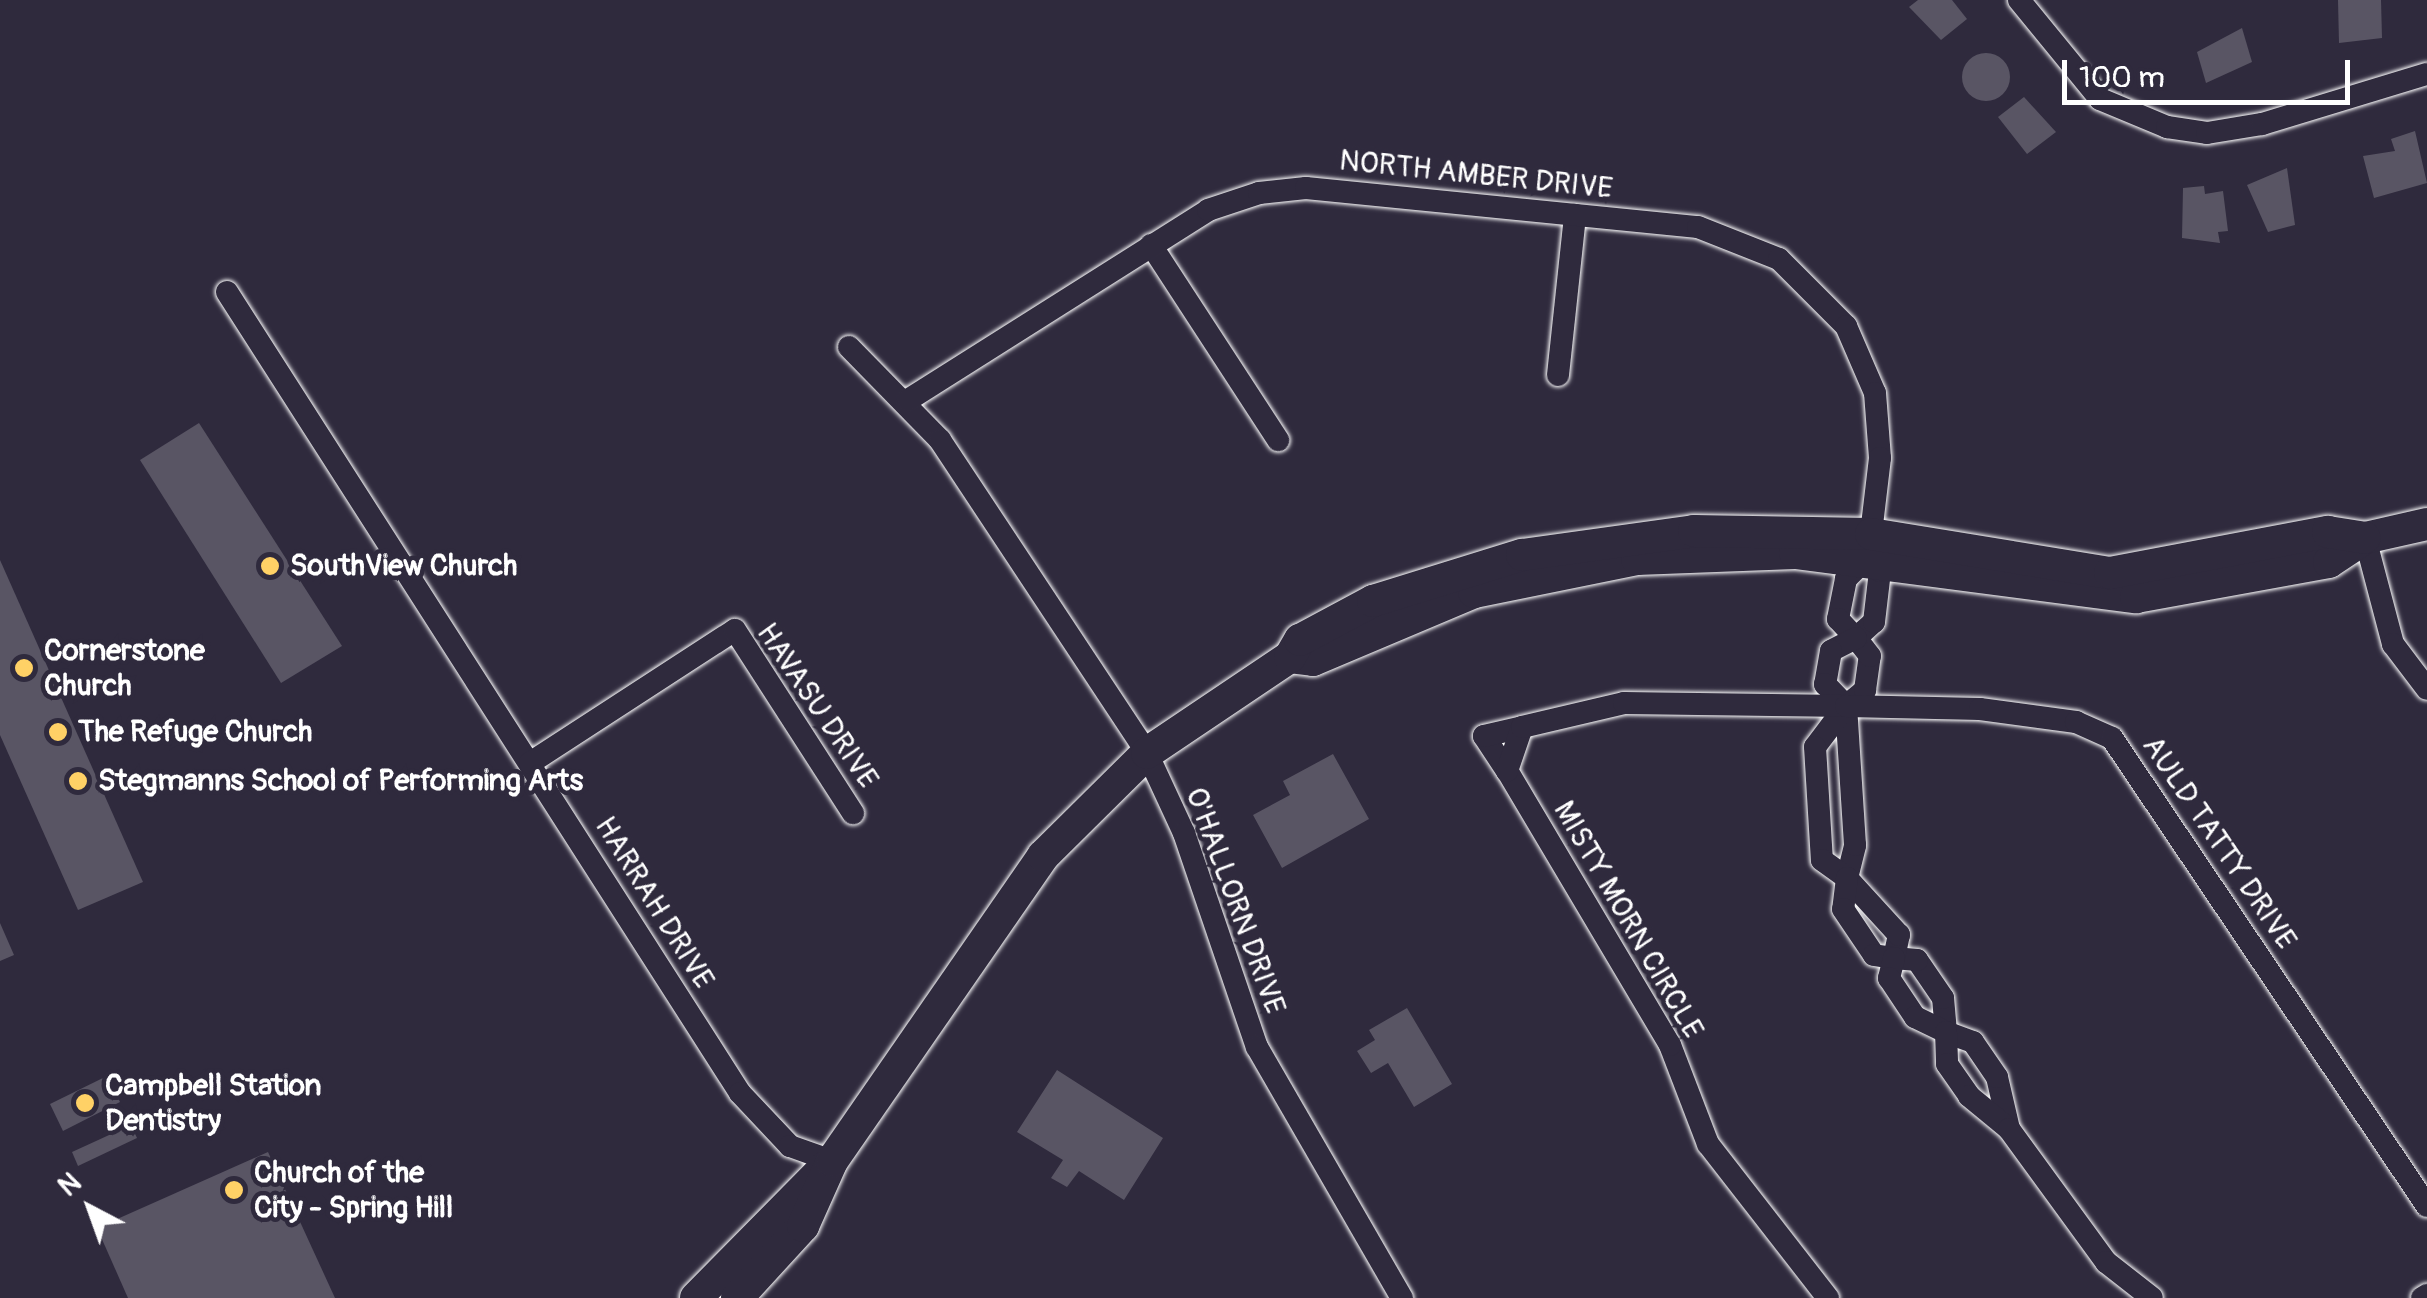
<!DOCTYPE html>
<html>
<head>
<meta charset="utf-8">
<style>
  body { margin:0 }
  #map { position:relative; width:2427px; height:1298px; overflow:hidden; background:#2f2a3d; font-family:Pangolin,sans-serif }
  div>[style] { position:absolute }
  .building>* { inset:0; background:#595564 }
  .round { border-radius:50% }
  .roads { filter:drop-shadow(0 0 2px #fff) drop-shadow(0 0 2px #fff) }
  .street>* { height:22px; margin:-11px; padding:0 11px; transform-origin:11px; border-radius:11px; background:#2f2a3d }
  .secondary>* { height:32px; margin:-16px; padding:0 16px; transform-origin:16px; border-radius:16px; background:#2f2a3d }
  .dots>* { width:28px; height:28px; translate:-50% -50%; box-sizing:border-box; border:5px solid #2f2a3d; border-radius:50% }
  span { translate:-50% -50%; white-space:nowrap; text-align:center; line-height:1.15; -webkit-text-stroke:9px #2f2a3d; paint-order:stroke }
  .street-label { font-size:30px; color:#fff }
  .poi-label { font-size:30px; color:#fff; font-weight:700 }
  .left { translate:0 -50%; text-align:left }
  .north { position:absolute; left:40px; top:1158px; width:100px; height:100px; -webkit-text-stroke:8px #2f2a3d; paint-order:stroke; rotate:319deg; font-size:28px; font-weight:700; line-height:40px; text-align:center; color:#fff }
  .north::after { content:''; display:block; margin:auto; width:35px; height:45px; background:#fff; clip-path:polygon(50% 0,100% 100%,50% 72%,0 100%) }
  .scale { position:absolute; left:2062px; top:60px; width:288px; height:45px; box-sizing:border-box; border:5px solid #fff; border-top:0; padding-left:12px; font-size:30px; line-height:35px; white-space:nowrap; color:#fff; -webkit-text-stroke:8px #2f2a3d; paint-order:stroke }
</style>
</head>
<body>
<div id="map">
  <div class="building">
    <div style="clip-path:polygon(1918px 0,1952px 0,1967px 19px,1941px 40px,1909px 7px)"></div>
    <div style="clip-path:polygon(2338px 0,2381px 0,2382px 38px,2339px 43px)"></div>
    <div style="clip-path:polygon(2242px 28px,2252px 62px,2206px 83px,2197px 52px)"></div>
    <div class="round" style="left:1962px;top:53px;width:48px;height:48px"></div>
    <div style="clip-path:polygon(2024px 97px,2056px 132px,2027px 154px,1998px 117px)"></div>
    <div style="clip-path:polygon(2415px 131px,2427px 183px,2374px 198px,2363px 156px,2395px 151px,2391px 139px)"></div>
    <div style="clip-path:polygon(2287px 168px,2295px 225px,2268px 232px,2247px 185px)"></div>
    <div style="clip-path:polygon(2204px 186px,2205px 194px,2223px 191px,2228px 231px,2218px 232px,2220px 243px,2182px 238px,2183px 188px)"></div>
    <div style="clip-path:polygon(199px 423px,342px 646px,281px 683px,140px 460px)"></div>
    <div style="clip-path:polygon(0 560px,143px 882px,78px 910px,0 735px)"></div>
    <div style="clip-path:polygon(1333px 754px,1369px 819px,1282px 868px,1253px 815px,1290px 795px,1283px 781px)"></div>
    <div style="clip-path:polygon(0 923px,14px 955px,0 961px)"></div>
    <div style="clip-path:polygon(1407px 1008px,1452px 1084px,1414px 1107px,1388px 1063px,1371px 1073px,1357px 1051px,1375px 1040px,1369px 1030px)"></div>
    <div style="clip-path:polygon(1057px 1070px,1163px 1138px,1124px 1200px,1079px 1171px,1067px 1187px,1051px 1178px,1063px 1160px,1017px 1132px)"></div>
    <div style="clip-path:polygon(107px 1076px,120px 1102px,63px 1131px,50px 1104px)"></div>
    <div style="clip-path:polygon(131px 1125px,137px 1138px,78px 1166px,72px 1152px)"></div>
    <div style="clip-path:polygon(268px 1152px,335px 1298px,128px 1298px,97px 1228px)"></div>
  </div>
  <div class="roads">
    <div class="street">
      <div style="left:2019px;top:0;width:128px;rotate:50.7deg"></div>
      <div style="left:2100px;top:99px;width:73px;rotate:22.7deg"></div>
      <div style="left:2167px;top:127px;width:40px;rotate:8.5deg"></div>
      <div style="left:2207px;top:133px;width:56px;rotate:-9.3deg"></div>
      <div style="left:2262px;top:124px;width:172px;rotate:-16.9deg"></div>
      <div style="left:1151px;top:245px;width:233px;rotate:56.9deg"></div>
      <div style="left:227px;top:292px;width:951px;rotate:57.36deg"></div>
      <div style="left:740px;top:1093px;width:73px;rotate:46.7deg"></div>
      <div style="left:790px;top:1146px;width:45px;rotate:19.7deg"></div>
      <div style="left:849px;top:347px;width:130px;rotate:45.6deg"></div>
      <div style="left:940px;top:440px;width:375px;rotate:56.5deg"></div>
      <div style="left:1147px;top:753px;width:88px;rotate:65.2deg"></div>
      <div style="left:1184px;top:833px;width:226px;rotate:71.2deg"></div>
      <div style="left:1257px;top:1047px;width:290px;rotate:60deg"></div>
      <div style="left:1558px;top:375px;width:161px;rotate:-83.9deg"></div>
      <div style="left:908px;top:400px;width:355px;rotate:-32.3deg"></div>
      <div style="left:1208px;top:210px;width:54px;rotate:-18.4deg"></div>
      <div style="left:1259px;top:193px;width:47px;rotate:-6.1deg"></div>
      <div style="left:1306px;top:188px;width:394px;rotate:5.7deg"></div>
      <div style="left:1698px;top:227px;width:87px;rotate:21.6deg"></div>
      <div style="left:1779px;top:259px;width:95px;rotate:45deg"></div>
      <div style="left:1846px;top:326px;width:73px;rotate:66.6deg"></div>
      <div style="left:1875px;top:393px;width:65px;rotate:85.6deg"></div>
      <div style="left:1880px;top:458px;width:77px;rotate:96.8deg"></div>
      <div style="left:2365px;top:538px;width:110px;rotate:75.2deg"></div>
      <div style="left:2393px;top:644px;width:56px;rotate:52.9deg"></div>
      <div style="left:530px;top:763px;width:244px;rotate:-33deg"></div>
      <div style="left:735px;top:630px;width:218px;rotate:57.2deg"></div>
      <div style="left:1507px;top:771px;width:42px;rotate:-123.3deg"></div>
      <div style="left:1484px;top:736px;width:39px;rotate:-13deg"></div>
      <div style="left:2009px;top:1129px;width:53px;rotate:-103deg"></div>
      <div style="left:1997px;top:1077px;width:42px;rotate:-124.4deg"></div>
      <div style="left:1973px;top:1042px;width:29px;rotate:-160deg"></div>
      <div style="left:1946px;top:1032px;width:34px;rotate:-95deg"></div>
      <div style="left:1943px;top:998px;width:46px;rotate:-124.4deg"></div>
      <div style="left:1917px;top:960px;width:23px;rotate:-175deg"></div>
      <div style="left:1894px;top:958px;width:24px;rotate:-78deg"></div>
      <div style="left:1899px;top:935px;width:77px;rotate:-132.4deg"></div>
      <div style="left:1847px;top:878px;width:34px;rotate:-76deg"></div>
      <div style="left:1855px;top:845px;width:139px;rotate:-93.7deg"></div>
      <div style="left:1846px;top:706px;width:25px;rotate:-40deg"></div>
      <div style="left:1865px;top:690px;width:34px;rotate:-82deg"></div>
      <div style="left:1870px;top:656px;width:23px;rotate:-128deg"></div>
      <div style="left:1856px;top:638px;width:24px;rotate:-42deg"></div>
      <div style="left:1874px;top:622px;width:51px;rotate:-83.3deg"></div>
      <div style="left:1880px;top:571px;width:19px;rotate:-144deg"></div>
      <div style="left:1865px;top:560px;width:27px;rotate:135deg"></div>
      <div style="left:1846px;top:579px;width:41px;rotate:101.3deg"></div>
      <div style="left:1838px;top:619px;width:26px;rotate:47deg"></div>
      <div style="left:1856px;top:638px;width:28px;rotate:153deg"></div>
      <div style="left:1831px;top:651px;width:34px;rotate:100deg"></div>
      <div style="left:1825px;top:684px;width:30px;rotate:46deg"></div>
      <div style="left:1846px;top:706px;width:51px;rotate:127.1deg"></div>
      <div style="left:1815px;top:747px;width:113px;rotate:86.5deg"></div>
      <div style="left:1822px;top:860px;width:31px;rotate:36deg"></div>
      <div style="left:1847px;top:878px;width:31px;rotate:97deg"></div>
      <div style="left:1843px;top:909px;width:55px;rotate:56deg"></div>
      <div style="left:1874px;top:955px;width:20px;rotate:9deg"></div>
      <div style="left:1894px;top:958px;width:21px;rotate:104deg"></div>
      <div style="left:1889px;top:978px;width:47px;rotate:56.3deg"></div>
      <div style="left:1915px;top:1017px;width:34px;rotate:26deg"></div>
      <div style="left:1946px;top:1032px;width:32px;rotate:88deg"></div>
      <div style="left:1947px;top:1064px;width:39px;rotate:55deg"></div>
      <div style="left:1969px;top:1096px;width:52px;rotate:39.5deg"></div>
      <div style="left:2009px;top:1129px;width:165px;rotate:53.9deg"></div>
      <div style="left:2106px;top:1262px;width:58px;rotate:38deg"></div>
      <div style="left:1828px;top:1298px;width:195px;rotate:-127.9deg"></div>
      <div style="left:1708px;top:1144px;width:106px;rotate:-111deg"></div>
      <div style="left:1670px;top:1045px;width:319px;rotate:-120.7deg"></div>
      <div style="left:1507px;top:771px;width:46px;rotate:-71.2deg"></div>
      <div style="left:1522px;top:727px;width:105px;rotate:-13.2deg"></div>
      <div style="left:1624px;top:703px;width:222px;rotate:0.8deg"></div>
      <div style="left:1846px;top:706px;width:134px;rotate:1.3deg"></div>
      <div style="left:1980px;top:709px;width:97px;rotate:7.7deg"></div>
      <div style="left:2076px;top:722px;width:39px;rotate:24deg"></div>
      <div style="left:2112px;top:738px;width:564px;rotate:56.06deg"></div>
      <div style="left:2422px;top:1298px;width:6px;rotate:-31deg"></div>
    </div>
    <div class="secondary">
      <div style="left:1290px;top:657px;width:23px;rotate:7deg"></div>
      <div style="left:1313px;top:660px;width:175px;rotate:-22.9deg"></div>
      <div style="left:1474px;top:592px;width:166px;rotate:-11.4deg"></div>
      <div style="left:1637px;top:559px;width:158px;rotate:-2.2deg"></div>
      <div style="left:1795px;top:553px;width:344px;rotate:7.4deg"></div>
      <div style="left:2136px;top:597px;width:196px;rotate:-10.3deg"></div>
      <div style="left:2329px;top:562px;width:43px;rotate:-33.7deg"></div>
      <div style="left:2365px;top:538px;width:64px;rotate:-12.7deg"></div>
      <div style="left:696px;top:1298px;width:184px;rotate:-45.4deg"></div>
      <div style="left:737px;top:1298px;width:98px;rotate:-47.5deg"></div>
      <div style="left:803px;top:1226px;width:71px;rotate:-66deg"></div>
      <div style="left:832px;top:1161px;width:371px;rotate:-55.3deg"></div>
      <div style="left:1043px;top:856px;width:146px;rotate:-44.7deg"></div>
      <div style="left:1147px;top:753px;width:172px;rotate:-33.9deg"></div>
      <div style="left:1290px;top:657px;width:20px;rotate:-60deg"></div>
      <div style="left:1300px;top:640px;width:83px;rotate:-28.1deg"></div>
      <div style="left:1373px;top:601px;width:156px;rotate:-17.2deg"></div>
      <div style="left:1522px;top:555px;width:174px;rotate:-7.9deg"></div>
      <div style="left:1694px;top:531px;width:177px;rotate:1deg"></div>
      <div style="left:1871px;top:534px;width:242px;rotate:9.3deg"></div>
      <div style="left:2110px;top:573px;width:222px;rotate:-10.7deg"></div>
      <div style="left:2328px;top:532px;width:37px;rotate:9deg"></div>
    </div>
  </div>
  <div class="dots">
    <div style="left:270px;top:566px;background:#ffd166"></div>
    <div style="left:24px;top:668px;background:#ffd166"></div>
    <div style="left:58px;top:732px;background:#ffd166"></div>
    <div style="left:78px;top:781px;background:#ffd166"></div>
    <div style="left:85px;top:1103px;background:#ffd166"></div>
    <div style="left:234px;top:1190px;background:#ffd166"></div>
  </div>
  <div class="street-label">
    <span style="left:1476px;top:175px;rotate:6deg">NORTH AMBER DRIVE</span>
    <span style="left:817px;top:706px;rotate:56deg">HAVASU DRIVE</span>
    <span style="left:2219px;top:843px;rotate:56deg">AULD TATTY DRIVE</span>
    <span style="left:1235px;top:901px;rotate:70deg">O'HALLORN DRIVE</span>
    <span style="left:654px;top:903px;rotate:58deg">HARRAH DRIVE</span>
    <span style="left:1628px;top:920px;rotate:60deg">MISTY MORN CIRCLE</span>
  </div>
  <div class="poi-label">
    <span class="left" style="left:290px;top:566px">SouthView Church</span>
    <span class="left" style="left:44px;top:668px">Cornerstone<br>Church</span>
    <span class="left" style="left:78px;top:732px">The Refuge Church</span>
    <span class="left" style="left:98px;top:781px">Stegmanns School of Performing Arts</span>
    <span class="left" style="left:105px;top:1103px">Campbell Station<br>Dentistry</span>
    <span class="left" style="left:254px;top:1190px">Church of the<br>City - Spring Hill</span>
  </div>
  <div class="north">N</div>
  <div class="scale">100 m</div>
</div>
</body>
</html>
